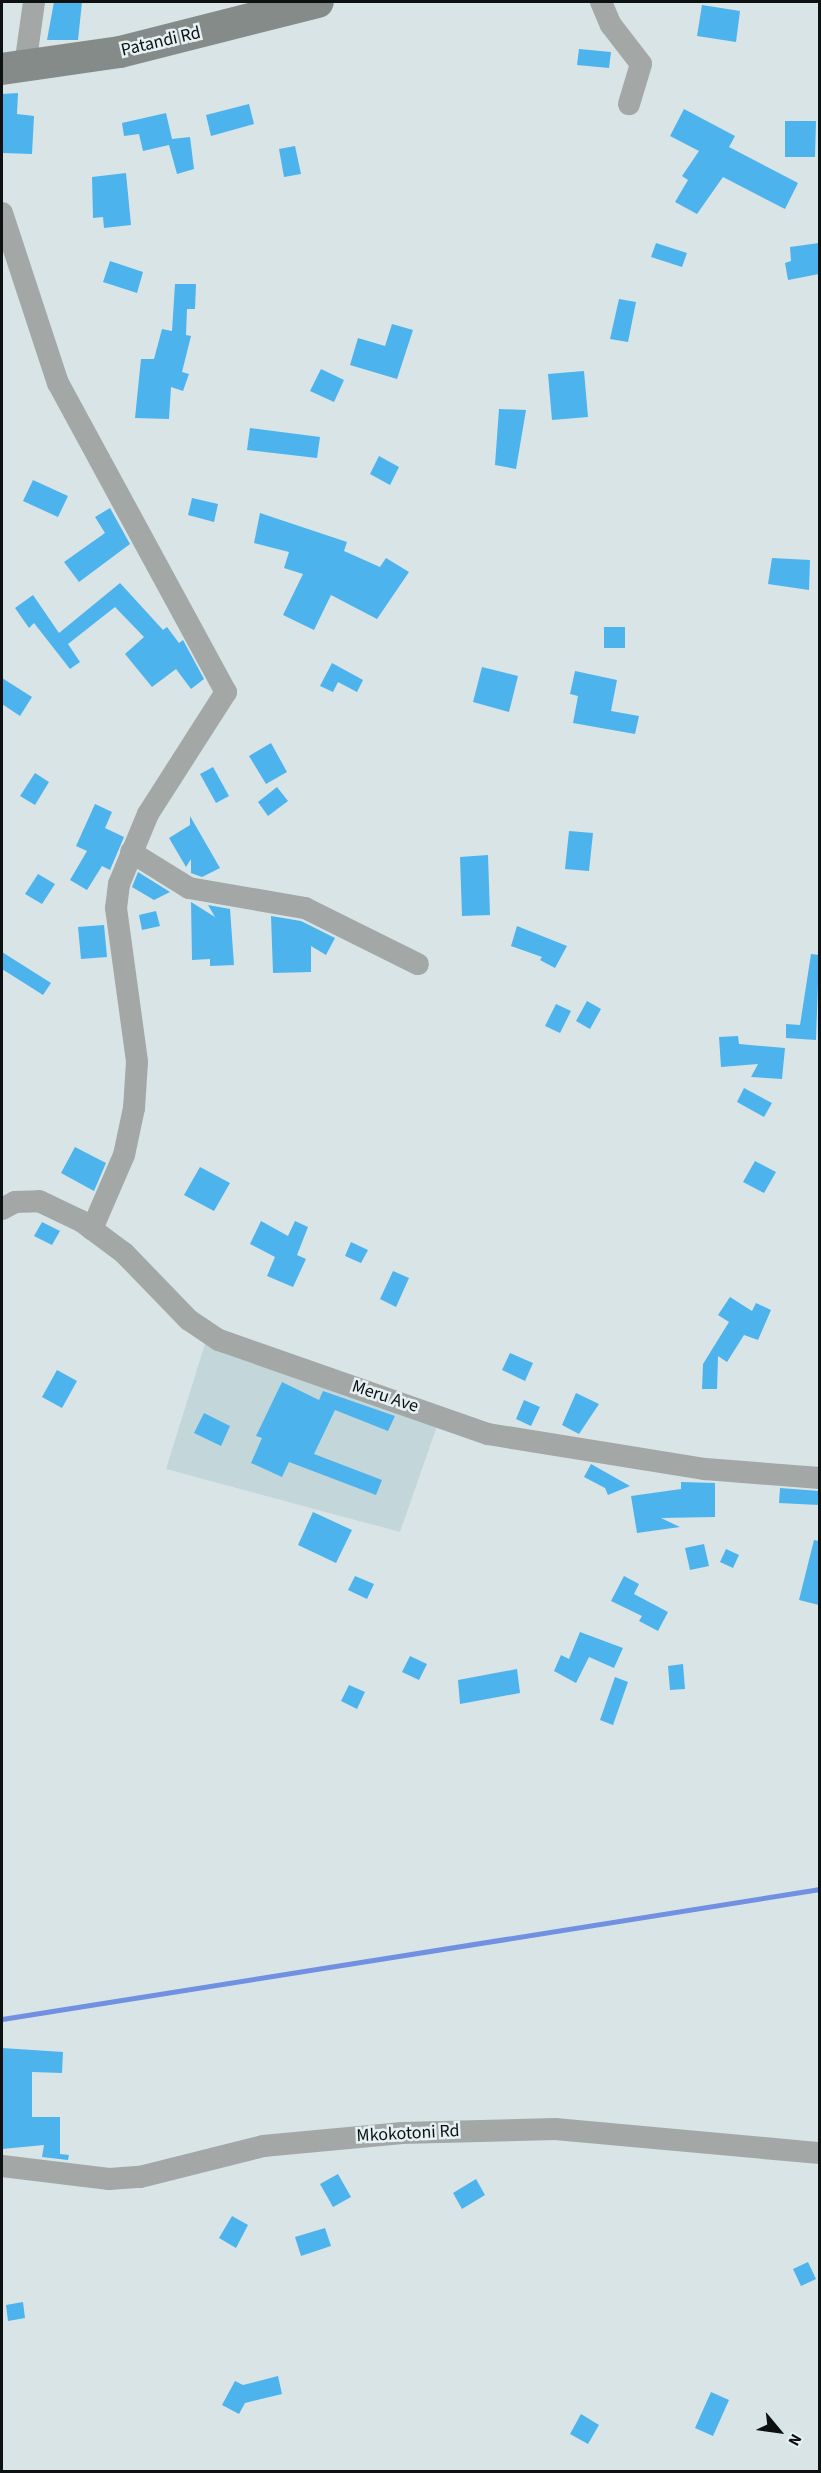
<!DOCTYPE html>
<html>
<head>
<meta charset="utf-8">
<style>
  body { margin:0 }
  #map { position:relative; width:821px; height:2473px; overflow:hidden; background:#d9e4e6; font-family:"Source Sans 3",sans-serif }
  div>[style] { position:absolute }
  .built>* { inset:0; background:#c3d7da }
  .stream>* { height:5px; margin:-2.5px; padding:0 2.5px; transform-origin:2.5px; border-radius:2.5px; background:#7290e1 }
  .building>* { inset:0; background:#4db3ed }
  .street>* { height:22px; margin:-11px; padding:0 11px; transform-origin:11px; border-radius:11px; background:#a3a8a6 }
  .secondary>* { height:32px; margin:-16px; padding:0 16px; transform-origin:16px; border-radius:16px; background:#858b89 }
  span { translate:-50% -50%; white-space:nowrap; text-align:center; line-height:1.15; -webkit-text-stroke:5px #e6f1f3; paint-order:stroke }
  .street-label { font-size:18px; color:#0d1111 }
  .frame { position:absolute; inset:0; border:3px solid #0d1111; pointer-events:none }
  .north { position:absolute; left:749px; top:2401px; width:60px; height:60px; -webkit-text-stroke:4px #e6f1f3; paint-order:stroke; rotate:119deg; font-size:16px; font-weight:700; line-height:24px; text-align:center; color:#0d1111 }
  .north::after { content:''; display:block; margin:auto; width:21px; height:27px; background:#0d1111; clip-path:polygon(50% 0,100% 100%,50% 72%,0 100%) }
</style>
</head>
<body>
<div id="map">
  <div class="built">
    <div style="clip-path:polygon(205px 1344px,437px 1426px,400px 1532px,166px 1469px)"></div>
  </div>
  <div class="stream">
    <div style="left:2px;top:2019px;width:828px;rotate:-9.03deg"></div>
  </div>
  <div class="building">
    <div style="clip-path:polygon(54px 2px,82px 2px,78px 40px,47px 40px)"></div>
    <div style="clip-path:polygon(702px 5px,740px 11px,736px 42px,697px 36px)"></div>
    <div style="clip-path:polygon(579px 49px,611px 52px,609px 68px,577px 65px)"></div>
    <div style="clip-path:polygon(18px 93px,17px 114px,34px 116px,32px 154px,2px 153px,2px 94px)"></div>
    <div style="clip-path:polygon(249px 104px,254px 124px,211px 136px,206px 115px)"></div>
    <div style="clip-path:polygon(684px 109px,735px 136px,729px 147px,798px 183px,785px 209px,723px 177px,697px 214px,675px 202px,688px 180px,682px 176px,699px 151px,670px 136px)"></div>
    <div style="clip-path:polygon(166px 113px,172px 139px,190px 137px,194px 169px,177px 174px,169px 145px,143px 151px,139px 134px,124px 136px,122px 123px)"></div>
    <div style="clip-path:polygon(785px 121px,816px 121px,815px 157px,785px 157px)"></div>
    <div style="clip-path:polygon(295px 146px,301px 174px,284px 177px,279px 149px)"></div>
    <div style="clip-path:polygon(126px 173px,131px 225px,104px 228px,103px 217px,93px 218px,92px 177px)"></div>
    <div style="clip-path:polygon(656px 243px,687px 253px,682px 267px,651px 257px)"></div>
    <div style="clip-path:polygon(819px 243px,819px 274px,788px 280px,785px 263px,791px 261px,790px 247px)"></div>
    <div style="clip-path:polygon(110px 261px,143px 272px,137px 293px,103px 282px)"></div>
    <div style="clip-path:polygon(175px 284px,196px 284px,195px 309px,187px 309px,186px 335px,191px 336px,182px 372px,189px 374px,183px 391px,171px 387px,169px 419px,135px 418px,141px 359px,154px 359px,162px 329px,172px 331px)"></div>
    <div style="clip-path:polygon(619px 299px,636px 302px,628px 342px,610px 339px)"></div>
    <div style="clip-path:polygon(392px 324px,413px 330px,397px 379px,350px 365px,358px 338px,385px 346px)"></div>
    <div style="clip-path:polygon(321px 369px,344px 380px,334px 402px,310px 391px)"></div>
    <div style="clip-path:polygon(584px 371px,588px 417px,552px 420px,548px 374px)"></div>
    <div style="clip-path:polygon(499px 409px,526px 410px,516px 469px,495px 465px)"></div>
    <div style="clip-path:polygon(250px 428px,320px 437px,317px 458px,247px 450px)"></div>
    <div style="clip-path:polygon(379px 456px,399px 467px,390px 485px,370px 474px)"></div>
    <div style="clip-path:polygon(33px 480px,68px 496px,58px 517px,23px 501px)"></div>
    <div style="clip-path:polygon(192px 498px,218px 504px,214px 522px,188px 515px)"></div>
    <div style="clip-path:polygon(110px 508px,130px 544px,79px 582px,64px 562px,105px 533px,95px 517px)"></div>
    <div style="clip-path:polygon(260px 513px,347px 542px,344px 551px,380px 567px,386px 558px,409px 572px,377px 619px,331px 595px,314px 630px,283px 615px,303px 574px,284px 568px,289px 552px,254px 543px)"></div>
    <div style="clip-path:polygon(772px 558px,810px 560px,809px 590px,768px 584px)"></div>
    <div style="clip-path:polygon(120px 583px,163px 630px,167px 627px,179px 643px,183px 640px,204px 679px,191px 689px,176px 669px,152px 687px,125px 654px,144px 637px,115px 607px,68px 644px,80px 662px,70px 669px,34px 623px,29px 628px,15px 608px,33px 595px,59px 633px)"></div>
    <div style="clip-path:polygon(604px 627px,625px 627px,625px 648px,604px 648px)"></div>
    <div style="clip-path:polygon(332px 663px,363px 680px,357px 692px,338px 682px,333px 692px,320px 686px)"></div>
    <div style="clip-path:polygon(482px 667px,518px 676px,509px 712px,473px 702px)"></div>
    <div style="clip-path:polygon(575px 671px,617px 680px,611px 711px,639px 716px,635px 734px,573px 723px,578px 696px,570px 694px)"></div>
    <div style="clip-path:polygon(2px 678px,32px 697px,20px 716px,2px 704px)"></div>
    <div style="clip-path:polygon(271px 743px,287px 772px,266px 784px,249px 756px)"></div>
    <div style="clip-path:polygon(213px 767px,229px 796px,216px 803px,200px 774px)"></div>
    <div style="clip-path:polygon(35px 773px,49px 782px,35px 805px,20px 796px)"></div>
    <div style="clip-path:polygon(277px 787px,288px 801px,268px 816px,258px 802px)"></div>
    <div style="clip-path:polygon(95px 804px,112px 812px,105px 828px,124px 837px,110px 870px,102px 866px,87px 890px,70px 880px,87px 851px,76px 846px)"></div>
    <div style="clip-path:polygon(190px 816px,220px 868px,202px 877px,191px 873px,191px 859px,186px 867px,169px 838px,190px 825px)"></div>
    <div style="clip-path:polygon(569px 831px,593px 833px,589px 871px,565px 869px)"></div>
    <div style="clip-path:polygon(488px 855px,490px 915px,462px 916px,460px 857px)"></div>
    <div style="clip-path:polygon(138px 872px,170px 892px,154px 900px,132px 887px)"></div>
    <div style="clip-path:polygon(38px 874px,55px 884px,42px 904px,25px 894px)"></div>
    <div style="clip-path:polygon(191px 902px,215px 917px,208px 905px,230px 909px,234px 965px,210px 966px,210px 959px,192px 960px)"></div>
    <div style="clip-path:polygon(156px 911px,160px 926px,142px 930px,139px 915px)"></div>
    <div style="clip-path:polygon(271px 916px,301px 921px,335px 938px,326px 955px,311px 946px,311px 972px,273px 973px)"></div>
    <div style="clip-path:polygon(104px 925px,107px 957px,81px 959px,78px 927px)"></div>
    <div style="clip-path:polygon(517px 926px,567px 946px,555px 968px,540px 960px,542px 957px,511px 946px)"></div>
    <div style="clip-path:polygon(2px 952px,51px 983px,43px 995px,2px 969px)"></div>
    <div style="clip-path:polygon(811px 954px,819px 955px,816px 1040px,786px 1038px,786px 1024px,800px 1025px)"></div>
    <div style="clip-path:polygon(587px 1001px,601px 1009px,590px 1029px,576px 1021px)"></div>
    <div style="clip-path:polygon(556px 1004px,571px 1011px,560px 1033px,545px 1026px)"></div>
    <div style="clip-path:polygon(738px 1036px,739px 1044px,785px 1048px,782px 1079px,751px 1077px,758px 1064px,721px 1067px,719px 1037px)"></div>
    <div style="clip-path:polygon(744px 1088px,772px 1103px,764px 1117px,737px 1102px)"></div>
    <div style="clip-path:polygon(75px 1147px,106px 1163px,94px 1191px,61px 1173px)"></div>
    <div style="clip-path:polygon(755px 1161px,776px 1172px,764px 1193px,743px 1182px)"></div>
    <div style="clip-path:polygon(200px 1167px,230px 1183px,214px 1211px,184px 1195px)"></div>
    <div style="clip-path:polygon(261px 1221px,288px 1236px,295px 1221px,308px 1227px,297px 1255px,306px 1259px,293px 1287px,267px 1276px,275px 1257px,250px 1244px)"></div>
    <div style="clip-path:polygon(42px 1222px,60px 1231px,52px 1245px,34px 1236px)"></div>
    <div style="clip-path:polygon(351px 1242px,368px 1250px,361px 1263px,345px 1256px)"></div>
    <div style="clip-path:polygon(393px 1271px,409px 1278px,396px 1307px,380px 1299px)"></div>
    <div style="clip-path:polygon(730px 1297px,752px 1311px,756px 1303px,771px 1310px,758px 1340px,744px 1335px,727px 1362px,718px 1356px,717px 1389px,702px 1389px,703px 1364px,729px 1322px,718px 1315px)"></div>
    <div style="clip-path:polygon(510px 1353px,533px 1363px,525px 1381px,502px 1370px)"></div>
    <div style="clip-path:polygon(57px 1370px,77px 1381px,62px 1408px,42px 1397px)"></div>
    <div style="clip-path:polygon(282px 1382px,319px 1400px,323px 1391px,395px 1416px,388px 1431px,335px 1410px,314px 1454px,382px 1480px,376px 1495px,289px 1462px,282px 1477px,251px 1463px,262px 1438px,256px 1436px)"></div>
    <div style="clip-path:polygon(576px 1393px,599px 1404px,579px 1434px,562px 1425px)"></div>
    <div style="clip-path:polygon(524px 1400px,540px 1407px,531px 1426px,516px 1419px)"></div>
    <div style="clip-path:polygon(204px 1413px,230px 1426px,221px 1446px,194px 1433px)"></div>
    <div style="clip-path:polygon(591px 1464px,630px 1486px,608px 1495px,605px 1488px,584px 1477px)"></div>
    <div style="clip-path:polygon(681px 1482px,715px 1483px,715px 1517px,661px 1518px,680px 1527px,637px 1533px,631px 1496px,681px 1489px)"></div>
    <div style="clip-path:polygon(780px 1488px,819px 1491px,819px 1505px,779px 1503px)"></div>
    <div style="clip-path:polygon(313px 1512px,352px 1530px,336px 1563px,298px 1545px)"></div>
    <div style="clip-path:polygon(814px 1540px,819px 1541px,819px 1605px,799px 1600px)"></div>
    <div style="clip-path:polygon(704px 1544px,709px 1566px,690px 1570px,685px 1548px)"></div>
    <div style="clip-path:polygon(726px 1549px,739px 1555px,733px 1568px,720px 1562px)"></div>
    <div style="clip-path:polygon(355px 1576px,374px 1584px,367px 1599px,348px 1590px)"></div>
    <div style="clip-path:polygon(624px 1576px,639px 1584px,634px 1594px,668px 1612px,658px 1631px,639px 1621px,642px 1616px,611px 1601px)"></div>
    <div style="clip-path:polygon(580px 1632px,623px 1648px,614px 1668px,589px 1657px,576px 1683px,554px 1671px,561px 1655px,569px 1659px)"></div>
    <div style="clip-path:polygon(410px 1656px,427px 1664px,419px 1680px,402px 1672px)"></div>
    <div style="clip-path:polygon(683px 1664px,685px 1689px,670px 1690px,668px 1666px)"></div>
    <div style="clip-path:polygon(517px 1669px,520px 1693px,460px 1704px,458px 1680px)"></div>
    <div style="clip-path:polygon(615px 1677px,628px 1682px,613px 1725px,600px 1720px)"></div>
    <div style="clip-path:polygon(349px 1685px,365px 1692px,357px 1709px,341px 1701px)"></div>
    <div style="clip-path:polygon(2px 2048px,63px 2052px,62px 2073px,32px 2072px,32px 2117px,60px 2117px,60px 2154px,69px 2155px,68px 2160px,42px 2157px,44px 2145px,2px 2149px)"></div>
    <div style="clip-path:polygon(338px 2174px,351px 2197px,333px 2207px,320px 2184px)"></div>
    <div style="clip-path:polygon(476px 2179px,485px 2195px,462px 2209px,453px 2193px)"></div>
    <div style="clip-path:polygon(232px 2216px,248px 2225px,236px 2248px,219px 2238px)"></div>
    <div style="clip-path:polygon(325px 2228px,331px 2246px,301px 2256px,295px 2237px)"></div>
    <div style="clip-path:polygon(808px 2262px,816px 2279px,801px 2286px,793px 2269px)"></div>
    <div style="clip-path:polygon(23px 2302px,25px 2318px,8px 2321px,6px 2305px)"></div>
    <div style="clip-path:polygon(278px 2376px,282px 2394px,245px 2403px,239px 2414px,222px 2405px,235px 2381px,243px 2385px)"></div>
    <div style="clip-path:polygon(711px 2392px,729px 2400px,713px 2436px,695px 2428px)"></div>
    <div style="clip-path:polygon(581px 2414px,599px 2425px,588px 2444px,570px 2434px)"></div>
  </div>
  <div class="street">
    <div style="left:601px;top:2px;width:25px;rotate:67deg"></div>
    <div style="left:611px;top:25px;width:49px;rotate:52.4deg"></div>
    <div style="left:641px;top:64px;width:42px;rotate:106.7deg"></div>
    <div style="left:25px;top:66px;width:65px;rotate:-82deg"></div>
    <div style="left:2px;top:213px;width:179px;rotate:71.8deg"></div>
    <div style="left:58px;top:383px;width:352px;rotate:61.5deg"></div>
    <div style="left:226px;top:692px;width:145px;rotate:122.6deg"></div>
    <div style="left:148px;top:814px;width:76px;rotate:112.5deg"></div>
    <div style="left:119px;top:884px;width:24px;rotate:97deg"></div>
    <div style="left:116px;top:908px;width:155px;rotate:82.2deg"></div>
    <div style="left:137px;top:1062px;width:46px;rotate:93.7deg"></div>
    <div style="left:134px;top:1108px;width:48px;rotate:102deg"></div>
    <div style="left:124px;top:1155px;width:81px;rotate:113.4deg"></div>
    <div style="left:131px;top:852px;width:68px;rotate:31.8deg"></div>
    <div style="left:189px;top:888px;width:118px;rotate:9.8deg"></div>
    <div style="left:305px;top:908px;width:126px;rotate:26.4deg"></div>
    <div style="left:2px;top:1209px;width:15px;rotate:-28deg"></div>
    <div style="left:15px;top:1202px;width:24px;rotate:-2deg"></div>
    <div style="left:39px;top:1201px;width:47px;rotate:25.5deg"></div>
    <div style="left:81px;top:1221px;width:54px;rotate:36.7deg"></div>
    <div style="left:124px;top:1253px;width:93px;rotate:45.9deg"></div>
    <div style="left:189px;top:1320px;width:36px;rotate:34deg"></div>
    <div style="left:219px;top:1340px;width:285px;rotate:19.3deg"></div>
    <div style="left:488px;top:1434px;width:220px;rotate:9.2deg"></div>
    <div style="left:705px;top:1469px;width:115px;rotate:4.5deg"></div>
    <div style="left:2px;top:2166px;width:108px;rotate:6.9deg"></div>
    <div style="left:109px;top:2179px;width:31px;rotate:-4deg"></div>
    <div style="left:140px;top:2177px;width:127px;rotate:-14.1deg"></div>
    <div style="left:263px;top:2146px;width:140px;rotate:-5.3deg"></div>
    <div style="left:402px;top:2133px;width:153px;rotate:-1.5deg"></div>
    <div style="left:555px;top:2129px;width:266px;rotate:5.2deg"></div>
  </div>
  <div class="secondary">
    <div style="left:2px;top:69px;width:119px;rotate:-8.2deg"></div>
    <div style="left:120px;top:52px;width:204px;rotate:-14.2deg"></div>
  </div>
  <div class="street-label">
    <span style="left:161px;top:42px;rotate:-13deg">Patandi Rd</span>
    <span style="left:385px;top:1397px;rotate:18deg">Meru Ave</span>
    <span style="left:408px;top:2134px;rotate:-3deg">Mkokotoni Rd</span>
  </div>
  <div class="frame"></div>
  <div class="north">N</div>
</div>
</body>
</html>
